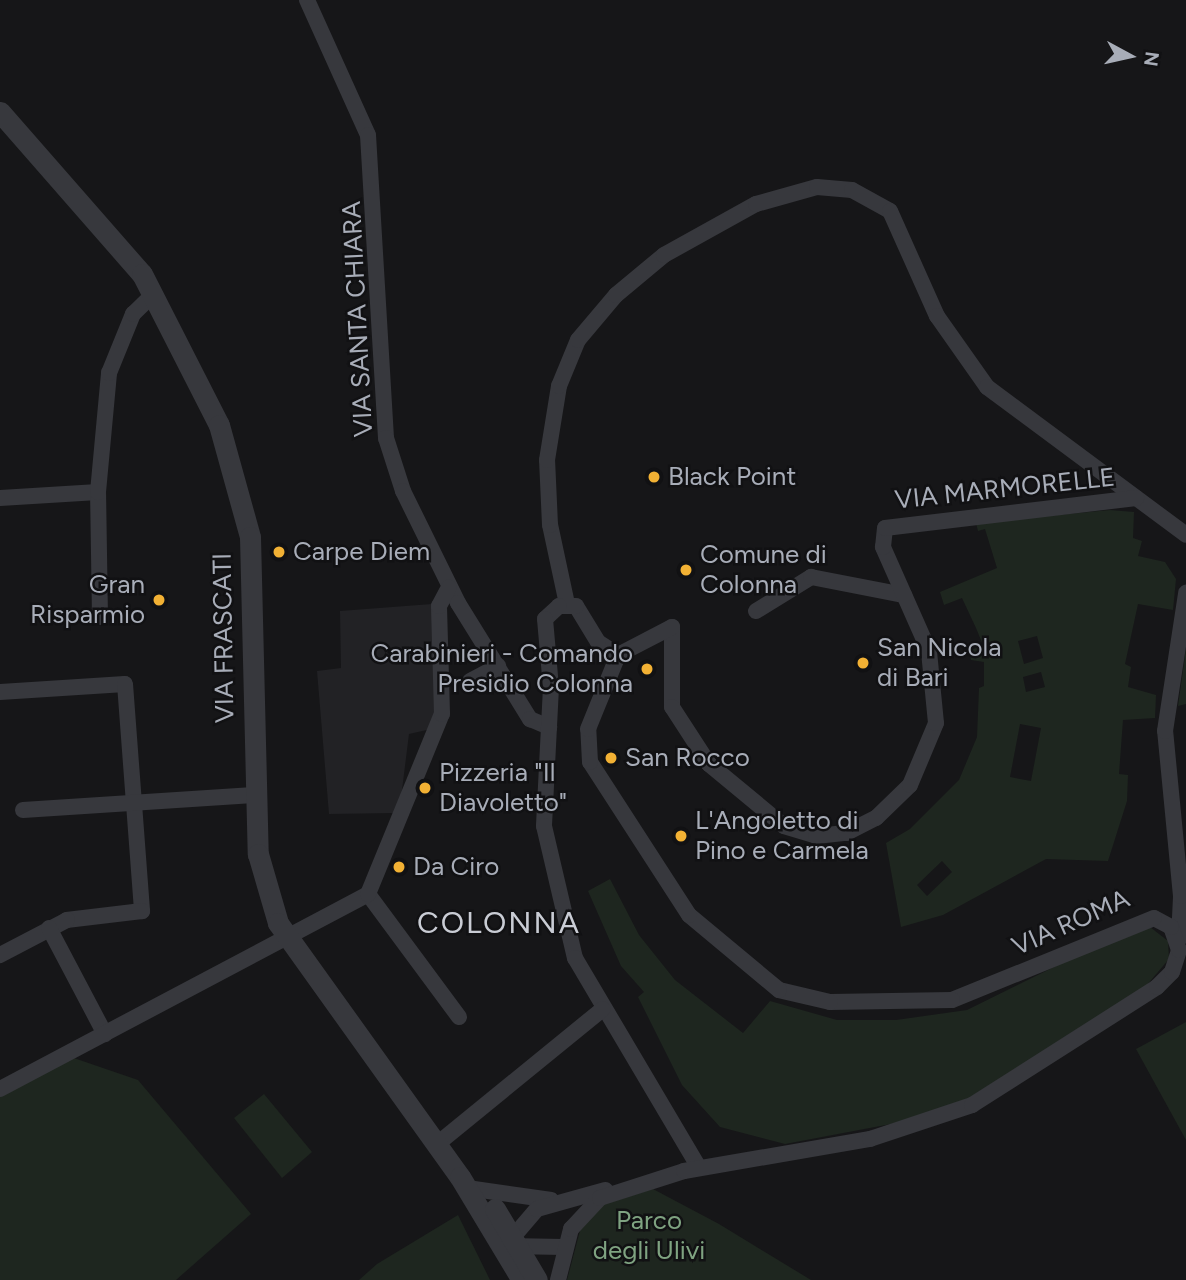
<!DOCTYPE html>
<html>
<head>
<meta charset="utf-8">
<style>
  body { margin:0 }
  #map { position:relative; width:1186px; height:1280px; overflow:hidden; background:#161618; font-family:Figtree,sans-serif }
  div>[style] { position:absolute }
  .built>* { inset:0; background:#222225 }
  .green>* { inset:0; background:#1e261f }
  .minor>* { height:16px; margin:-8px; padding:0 8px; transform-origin:8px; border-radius:8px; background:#37383d }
  .tertiary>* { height:21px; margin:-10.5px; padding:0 10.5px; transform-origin:10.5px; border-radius:10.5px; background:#37383d }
  .dots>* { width:19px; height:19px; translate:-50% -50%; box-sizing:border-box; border:4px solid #111113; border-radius:50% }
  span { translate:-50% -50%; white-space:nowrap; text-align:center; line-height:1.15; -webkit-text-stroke:5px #111113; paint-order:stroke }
  .street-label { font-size:26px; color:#a8adb8 }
  .poi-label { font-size:26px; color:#a8adb8 }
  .left { translate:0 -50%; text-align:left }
  .right { translate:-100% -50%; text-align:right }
  .park-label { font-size:26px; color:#7fa381 }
  .quarter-label { font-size:30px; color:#c9ccd4; letter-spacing:2px }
  .north { position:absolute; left:1095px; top:21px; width:70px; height:70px; -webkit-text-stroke:5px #111113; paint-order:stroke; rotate:98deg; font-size:19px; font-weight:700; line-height:28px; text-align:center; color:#a8adb8 }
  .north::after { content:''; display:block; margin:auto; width:24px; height:32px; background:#a8adb8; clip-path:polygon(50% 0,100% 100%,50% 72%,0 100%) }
</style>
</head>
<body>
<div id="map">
  <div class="built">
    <div style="clip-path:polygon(432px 604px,435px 712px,431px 729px,409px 734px,400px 806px,394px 813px,329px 814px,317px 671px,341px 668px,340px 611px)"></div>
  </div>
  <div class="green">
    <div style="clip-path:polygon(evenodd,1110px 510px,1134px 512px,1133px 538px,1142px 541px,1138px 556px,1165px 562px,1176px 579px,1173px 610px,1138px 604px,1125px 664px,1131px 667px,1128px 687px,1156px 695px,1155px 718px,1123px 720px,1119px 774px,1128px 775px,1127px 801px,1108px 861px,1046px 859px,943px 915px,901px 927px,886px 843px,910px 829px,959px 780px,977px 737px,979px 688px,984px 686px,984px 662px,971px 660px,969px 651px,983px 645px,976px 628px,962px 598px,944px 605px,940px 592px,997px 568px,985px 529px,978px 531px,976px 523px,1110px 510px,1037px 636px,1043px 658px,1024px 664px,1018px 641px,1037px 636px,1110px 510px,1041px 672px,1045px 687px,1026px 692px,1023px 677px,1041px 672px,1110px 510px,1020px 724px,1041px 728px,1031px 781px,1010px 777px,1020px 724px,1110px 510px,942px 861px,952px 872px,927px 896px,917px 885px,942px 861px)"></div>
    <div style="clip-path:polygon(1186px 648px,1186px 704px,1178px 706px,1184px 663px)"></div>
    <div style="clip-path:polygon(610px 879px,639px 935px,675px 980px,743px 1033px,770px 1001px,837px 1020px,896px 1020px,967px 1010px,1119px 935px,1150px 927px,1168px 941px,1169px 959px,1146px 986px,969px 1098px,912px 1120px,785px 1144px,720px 1127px,682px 1085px,638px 997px,644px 992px,621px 966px,588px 891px)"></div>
    <div style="clip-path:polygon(1186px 1022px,1186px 1140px,1136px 1049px)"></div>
    <div style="clip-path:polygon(65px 1055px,138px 1080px,251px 1214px,176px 1280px,0 1280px,0 1089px)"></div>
    <div style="clip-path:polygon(264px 1094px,312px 1152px,282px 1178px,234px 1118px)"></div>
    <div style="clip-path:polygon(653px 1189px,719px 1224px,811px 1280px,567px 1280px,581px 1227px,595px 1207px)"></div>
    <div style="clip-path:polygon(458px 1215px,490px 1280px,359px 1280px,377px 1264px)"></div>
  </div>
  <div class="minor">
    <div style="left:307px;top:0;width:148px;rotate:65.7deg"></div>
    <div style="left:368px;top:135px;width:304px;rotate:86.6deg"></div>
    <div style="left:386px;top:438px;width:56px;rotate:72.2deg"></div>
    <div style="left:403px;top:491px;width:125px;rotate:63.8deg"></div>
    <div style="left:458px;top:603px;width:137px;rotate:58.2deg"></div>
    <div style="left:530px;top:719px;width:21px;rotate:23deg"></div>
    <div style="left:0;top:498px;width:98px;rotate:-3.5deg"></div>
    <div style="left:567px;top:604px;width:81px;rotate:-102.1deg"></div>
    <div style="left:550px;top:525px;width:65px;rotate:-92.6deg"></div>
    <div style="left:547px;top:460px;width:75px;rotate:-80.8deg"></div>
    <div style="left:559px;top:386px;width:50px;rotate:-67.6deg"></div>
    <div style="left:578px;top:340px;width:59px;rotate:-49.8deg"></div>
    <div style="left:616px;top:295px;width:62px;rotate:-39.8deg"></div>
    <div style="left:664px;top:255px;width:105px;rotate:-29deg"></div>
    <div style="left:756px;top:204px;width:63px;rotate:-15.6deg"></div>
    <div style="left:817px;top:187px;width:35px;rotate:5deg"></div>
    <div style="left:852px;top:190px;width:43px;rotate:28.9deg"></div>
    <div style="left:890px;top:211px;width:115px;rotate:65.9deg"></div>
    <div style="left:937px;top:316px;width:87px;rotate:54.8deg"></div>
    <div style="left:987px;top:387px;width:248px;rotate:36.6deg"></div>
    <div style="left:756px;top:611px;width:65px;rotate:-31.7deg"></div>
    <div style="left:811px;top:577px;width:95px;rotate:11deg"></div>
    <div style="left:100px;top:617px;width:125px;rotate:-90.9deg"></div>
    <div style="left:98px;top:492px;width:120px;rotate:-84.7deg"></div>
    <div style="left:109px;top:373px;width:64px;rotate:-67.9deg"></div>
    <div style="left:133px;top:314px;width:29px;rotate:-44deg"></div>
    <div style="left:672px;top:627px;width:80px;rotate:90deg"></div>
    <div style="left:672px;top:707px;width:68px;rotate:57deg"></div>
    <div style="left:709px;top:764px;width:97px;rotate:39.6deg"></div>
    <div style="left:784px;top:826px;width:34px;rotate:17deg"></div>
    <div style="left:816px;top:836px;width:30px;rotate:-6deg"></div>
    <div style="left:846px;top:833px;width:34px;rotate:-27deg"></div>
    <div style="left:876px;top:818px;width:47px;rotate:-44.1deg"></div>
    <div style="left:910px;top:785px;width:67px;rotate:-67.2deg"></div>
    <div style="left:936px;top:723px;width:72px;rotate:-95.6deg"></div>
    <div style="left:929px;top:651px;width:114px;rotate:-113.9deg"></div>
    <div style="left:883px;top:547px;width:19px;rotate:-84deg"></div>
    <div style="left:885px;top:528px;width:253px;rotate:-6.8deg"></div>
    <div style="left:618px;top:655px;width:24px;rotate:-147deg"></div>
    <div style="left:598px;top:642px;width:42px;rotate:-121.4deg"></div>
    <div style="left:576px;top:606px;width:17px;rotate:180deg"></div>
    <div style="left:559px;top:606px;width:19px;rotate:137deg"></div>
    <div style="left:545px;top:619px;width:68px;rotate:85deg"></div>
    <div style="left:551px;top:687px;width:139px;rotate:92.9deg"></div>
    <div style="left:544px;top:826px;width:136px;rotate:76.8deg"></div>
    <div style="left:575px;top:958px;width:244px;rotate:59.4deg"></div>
    <div style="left:618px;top:655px;width:61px;rotate:-27.4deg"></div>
    <div style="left:470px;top:681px;width:32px;rotate:-28deg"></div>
    <div style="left:0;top:692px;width:125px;rotate:-3.7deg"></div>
    <div style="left:125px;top:684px;width:228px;rotate:85.7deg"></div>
    <div style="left:142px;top:911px;width:76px;rotate:173.2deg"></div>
    <div style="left:67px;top:920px;width:76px;rotate:152.4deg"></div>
    <div style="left:23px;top:810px;width:231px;rotate:-3.7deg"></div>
    <div style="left:368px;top:894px;width:153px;rotate:53.5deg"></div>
    <div style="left:49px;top:928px;width:120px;rotate:62.2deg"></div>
    <div style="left:1179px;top:939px;width:43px;rotate:-87.3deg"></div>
    <div style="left:1181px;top:896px;width:166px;rotate:-95.5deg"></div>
    <div style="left:1165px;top:731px;width:140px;rotate:-81.3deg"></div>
    <div style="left:0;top:1089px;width:416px;rotate:-27.9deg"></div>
    <div style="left:368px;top:894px;width:195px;rotate:-67.7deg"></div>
    <div style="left:442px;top:714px;width:108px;rotate:-91.6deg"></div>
    <div style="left:439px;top:606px;width:21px;rotate:-62deg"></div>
    <div style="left:436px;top:1145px;width:215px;rotate:-39.2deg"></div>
    <div style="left:474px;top:1189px;width:78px;rotate:8.1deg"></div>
    <div style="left:507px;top:1244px;width:46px;rotate:-49.4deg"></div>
    <div style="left:537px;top:1209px;width:71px;rotate:-15.6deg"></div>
    <div style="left:507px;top:1246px;width:57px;rotate:1deg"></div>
    <div style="left:558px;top:1280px;width:53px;rotate:-75.7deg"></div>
    <div style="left:571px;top:1229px;width:42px;rotate:-46.9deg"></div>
    <div style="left:600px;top:1198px;width:88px;rotate:-17.8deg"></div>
    <div style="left:684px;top:1171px;width:189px;rotate:-9.8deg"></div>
    <div style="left:870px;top:1139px;width:108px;rotate:-18.4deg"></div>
    <div style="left:972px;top:1105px;width:219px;rotate:-32.5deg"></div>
    <div style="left:1157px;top:987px;width:21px;rotate:-45deg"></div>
    <div style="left:1172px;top:972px;width:23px;rotate:-72deg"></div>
    <div style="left:1179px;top:950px;width:24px;rotate:-109deg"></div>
    <div style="left:1171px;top:927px;width:19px;rotate:-152deg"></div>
    <div style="left:1154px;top:918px;width:218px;rotate:157.9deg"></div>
    <div style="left:952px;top:1000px;width:122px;rotate:179.1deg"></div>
    <div style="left:830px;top:1002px;width:52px;rotate:-166.8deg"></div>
    <div style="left:779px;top:990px;width:117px;rotate:-140.2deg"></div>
    <div style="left:689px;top:915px;width:182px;rotate:-122.9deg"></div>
    <div style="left:590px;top:762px;width:33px;rotate:-93deg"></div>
    <div style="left:588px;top:729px;width:80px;rotate:-67.9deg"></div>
  </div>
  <div class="tertiary">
    <div style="left:0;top:112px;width:215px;rotate:48.8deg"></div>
    <div style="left:142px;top:274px;width:169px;rotate:63deg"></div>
    <div style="left:219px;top:425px;width:116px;rotate:74.5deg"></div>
    <div style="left:250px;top:537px;width:317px;rotate:88.6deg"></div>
    <div style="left:258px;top:854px;width:72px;rotate:73.8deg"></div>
    <div style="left:278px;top:923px;width:312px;rotate:54.4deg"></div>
    <div style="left:460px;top:1177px;width:120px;rotate:59deg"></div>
    <div style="left:495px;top:1209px;width:82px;rotate:59.4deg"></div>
  </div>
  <div class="dots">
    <div style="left:654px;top:477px;background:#f2b134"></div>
    <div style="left:279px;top:552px;background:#f2b134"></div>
    <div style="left:686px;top:570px;background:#f2b134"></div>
    <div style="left:159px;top:600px;background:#f2b134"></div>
    <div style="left:863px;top:663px;background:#f2b134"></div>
    <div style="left:647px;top:669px;background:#f2b134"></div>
    <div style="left:611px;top:758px;background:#f2b134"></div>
    <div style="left:425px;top:788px;background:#f2b134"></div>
    <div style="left:681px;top:836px;background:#f2b134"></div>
    <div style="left:399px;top:867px;background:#f2b134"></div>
  </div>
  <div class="street-label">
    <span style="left:358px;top:319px;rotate:-93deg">VIA SANTA CHIARA</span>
    <span style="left:1005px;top:489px;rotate:-6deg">VIA MARMORELLE</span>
    <span style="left:224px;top:638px;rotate:-91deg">VIA FRASCATI</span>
    <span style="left:1071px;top:923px;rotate:-24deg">VIA ROMA</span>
  </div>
  <div class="poi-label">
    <span class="left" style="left:668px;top:477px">Black Point</span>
    <span class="left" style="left:293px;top:552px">Carpe Diem</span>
    <span class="left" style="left:700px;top:570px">Comune di<br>Colonna</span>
    <span class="right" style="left:145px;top:600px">Gran<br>Risparmio</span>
    <span class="left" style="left:877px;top:663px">San Nicola<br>di Bari</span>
    <span class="right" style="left:633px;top:669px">Carabinieri - Comando<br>Presidio Colonna</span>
    <span class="left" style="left:625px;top:758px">San Rocco</span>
    <span class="left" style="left:439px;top:788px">Pizzeria "Il<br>Diavoletto"</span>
    <span class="left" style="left:695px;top:836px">L'Angoletto di<br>Pino e Carmela</span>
    <span class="left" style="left:413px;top:867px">Da Ciro</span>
  </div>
  <div class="park-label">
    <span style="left:649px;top:1236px">Parco<br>degli Ulivi</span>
  </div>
  <div class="quarter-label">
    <span style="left:499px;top:923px">COLONNA</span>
  </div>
  <div class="north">N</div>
</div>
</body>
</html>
